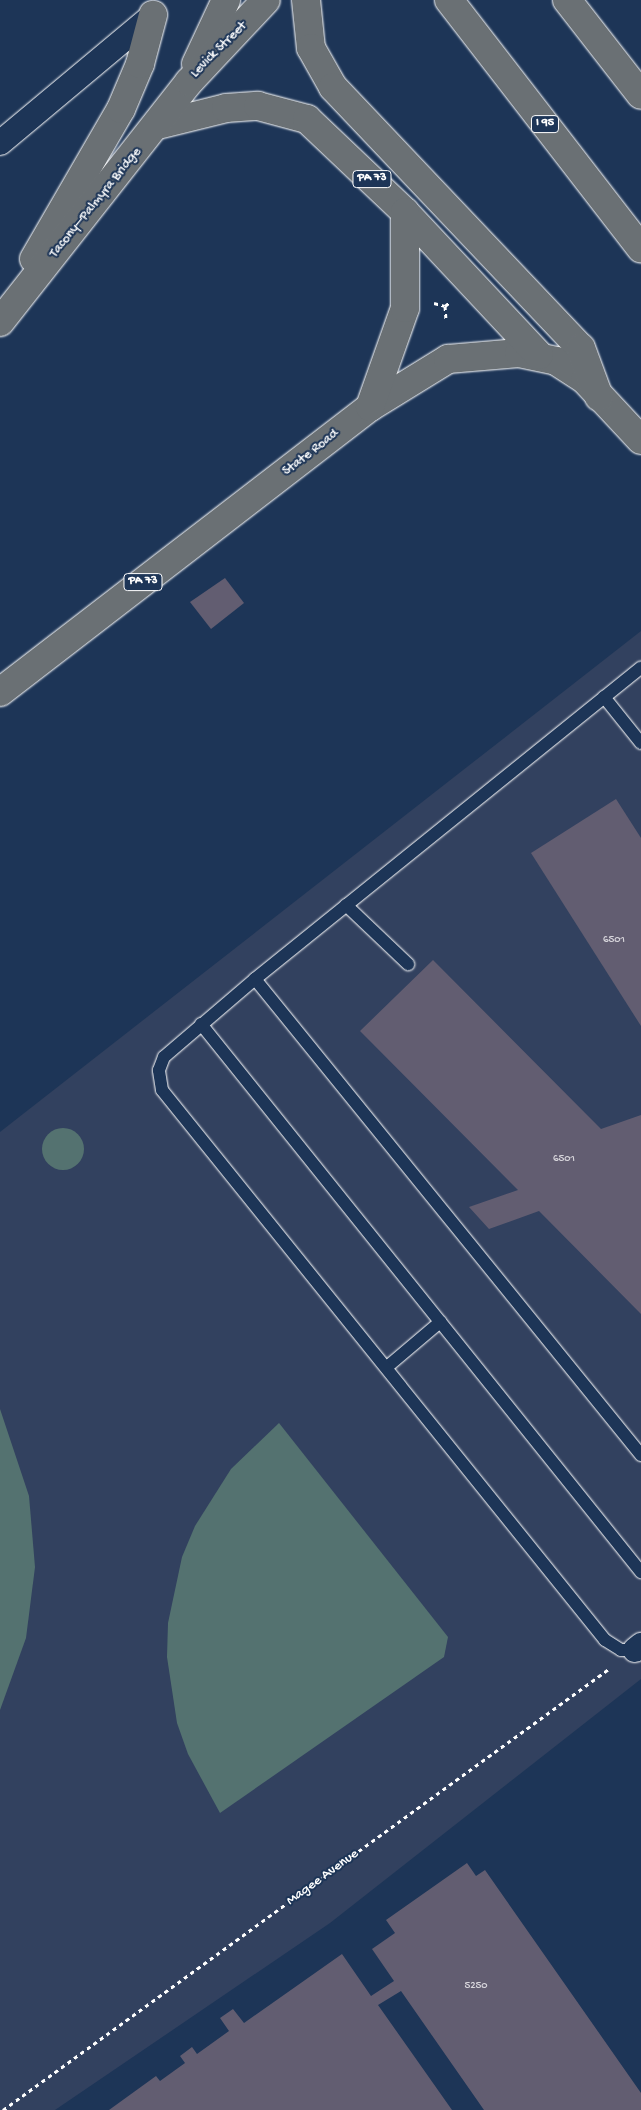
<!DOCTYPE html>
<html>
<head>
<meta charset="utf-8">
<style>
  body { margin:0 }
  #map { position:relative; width:641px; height:2110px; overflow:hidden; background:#1d3557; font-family:"Gochi Hand",sans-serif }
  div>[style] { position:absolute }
  .built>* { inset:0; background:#32415f }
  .green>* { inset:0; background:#547270 }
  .round { border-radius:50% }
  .building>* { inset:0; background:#625d71 }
  .path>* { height:3px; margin-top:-1.5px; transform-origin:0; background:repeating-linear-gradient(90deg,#fff 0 4px,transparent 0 8px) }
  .roads { filter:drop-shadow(0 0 1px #fff) drop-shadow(0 0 1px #fff) }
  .lane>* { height:12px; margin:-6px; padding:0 6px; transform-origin:6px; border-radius:6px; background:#1d3557 }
  .street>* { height:24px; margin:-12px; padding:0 12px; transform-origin:12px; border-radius:12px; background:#1d3557 }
  .primary>* { height:28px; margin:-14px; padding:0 14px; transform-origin:14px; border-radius:14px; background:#6a7074 }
  .highway>* { height:28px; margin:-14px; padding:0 14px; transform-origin:14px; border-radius:14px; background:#6a7074 }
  span { translate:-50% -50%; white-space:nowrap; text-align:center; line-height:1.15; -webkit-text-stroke:4px #1d3557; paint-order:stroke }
  .number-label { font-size:11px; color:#d8d6dc }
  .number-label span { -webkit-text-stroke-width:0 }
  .shield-label span { padding:1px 4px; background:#1d3557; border:1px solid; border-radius:4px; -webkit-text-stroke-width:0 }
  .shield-label { font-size:12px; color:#fff; font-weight:700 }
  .street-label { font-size:14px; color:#fff }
</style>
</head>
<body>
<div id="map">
  <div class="built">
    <div style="clip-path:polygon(641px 631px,641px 1679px,330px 1923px,55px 2110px,0 2110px,0 1132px)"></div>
  </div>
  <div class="green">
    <div class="round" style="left:42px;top:1128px;width:42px;height:42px"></div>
    <div style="clip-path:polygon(0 1409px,29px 1496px,35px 1567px,26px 1638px,0 1710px)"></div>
    <div style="clip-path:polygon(279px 1423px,448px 1637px,444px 1657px,220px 1813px,188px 1754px,177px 1723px,167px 1657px,168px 1623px,182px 1557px,195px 1526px,231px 1469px)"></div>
  </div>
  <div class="building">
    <div style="clip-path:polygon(225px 578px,244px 603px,211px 629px,190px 602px)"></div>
    <div style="clip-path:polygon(616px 799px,641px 838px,641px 1026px,531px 853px)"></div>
    <div style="clip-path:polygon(433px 960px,601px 1129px,641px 1115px,641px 1314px,539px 1211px,489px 1229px,469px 1207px,518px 1190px,360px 1031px)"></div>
    <div style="clip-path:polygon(467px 1863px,476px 1876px,485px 1870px,641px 2093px,641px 2110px,484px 2110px,401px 1991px,378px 2005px,452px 2110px,109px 2110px,156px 2076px,160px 2081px,185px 2063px,180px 2056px,192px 2047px,197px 2054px,229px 2031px,220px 2018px,233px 2009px,244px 2023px,342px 1954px,371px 1996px,394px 1981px,372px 1949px,395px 1933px,386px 1920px)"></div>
  </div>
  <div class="path">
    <div style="left:434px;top:303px;width:11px;rotate:15deg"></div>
    <div style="left:445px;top:306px;width:6px;rotate:-39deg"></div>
    <div style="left:445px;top:306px;width:13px;rotate:86deg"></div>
    <div style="left:3px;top:2110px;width:751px;rotate:-36.06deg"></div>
  </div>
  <div class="roads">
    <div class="lane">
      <div style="left:604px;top:697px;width:59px;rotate:51.2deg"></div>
      <div style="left:346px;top:905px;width:86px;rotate:43.6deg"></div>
      <div style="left:255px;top:979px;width:613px;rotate:50.96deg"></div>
      <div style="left:201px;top:1024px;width:703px;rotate:51.24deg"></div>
      <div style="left:387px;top:1367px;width:70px;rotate:-40.3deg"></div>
      <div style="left:635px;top:1650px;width:14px;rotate:180deg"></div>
      <div style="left:621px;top:1650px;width:19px;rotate:-148deg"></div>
      <div style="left:605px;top:1640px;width:706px;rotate:-128.85deg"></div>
      <div style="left:162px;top:1090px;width:20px;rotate:-99deg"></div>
      <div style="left:159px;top:1070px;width:14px;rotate:-69deg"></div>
      <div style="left:164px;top:1057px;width:120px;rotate:-40.6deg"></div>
      <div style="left:255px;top:979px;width:496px;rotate:-38.9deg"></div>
    </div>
    <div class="street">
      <div style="left:0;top:143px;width:199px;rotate:-39.9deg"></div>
      <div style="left:635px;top:1650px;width:8px;rotate:-40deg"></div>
    </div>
    <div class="primary">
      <div style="left:0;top:692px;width:467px;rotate:-37.6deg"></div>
      <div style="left:370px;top:407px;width:92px;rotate:-31.6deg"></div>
      <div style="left:448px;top:359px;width:71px;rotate:-4.8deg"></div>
      <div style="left:519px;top:353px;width:38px;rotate:12deg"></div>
      <div style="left:556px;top:361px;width:35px;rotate:33deg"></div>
      <div style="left:585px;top:380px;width:82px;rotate:47deg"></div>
    </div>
    <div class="highway">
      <div style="left:306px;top:0;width:48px;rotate:84.1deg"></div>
      <div style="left:311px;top:48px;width:45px;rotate:60.6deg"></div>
      <div style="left:333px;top:87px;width:360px;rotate:46.5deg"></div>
      <div style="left:581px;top:348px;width:52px;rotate:69.8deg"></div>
      <div style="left:449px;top:0;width:314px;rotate:52.3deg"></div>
      <div style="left:567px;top:0;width:120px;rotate:52.1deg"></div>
      <div style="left:196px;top:64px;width:71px;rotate:-64.9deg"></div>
      <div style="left:158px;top:125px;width:70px;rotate:-14deg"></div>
      <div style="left:226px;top:108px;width:32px;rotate:-4deg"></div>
      <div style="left:258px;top:106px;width:51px;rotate:14.9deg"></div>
      <div style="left:307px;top:119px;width:135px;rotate:43.5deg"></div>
      <div style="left:405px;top:212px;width:196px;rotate:46.9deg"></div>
      <div style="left:34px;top:259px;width:173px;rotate:-59.9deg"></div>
      <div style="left:121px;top:109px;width:49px;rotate:-67.1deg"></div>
      <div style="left:140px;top:64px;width:51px;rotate:-75.1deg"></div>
      <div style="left:0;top:322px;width:305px;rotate:-51.8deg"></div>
      <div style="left:189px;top:82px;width:112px;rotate:-46.8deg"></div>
      <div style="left:370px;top:407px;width:105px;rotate:-70.5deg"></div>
      <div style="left:405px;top:308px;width:96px;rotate:-90deg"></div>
    </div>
  </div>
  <div class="number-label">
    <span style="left:614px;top:940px">6501</span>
    <span style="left:564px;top:1159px">6501</span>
    <span style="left:476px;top:1986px">5250</span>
  </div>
  <div class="shield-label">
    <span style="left:545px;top:124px">I 95</span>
    <span style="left:372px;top:179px">PA 73</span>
    <span style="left:143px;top:582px">PA 73</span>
  </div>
  <div class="street-label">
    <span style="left:219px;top:50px;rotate:-45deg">Levick Street</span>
    <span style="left:96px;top:203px;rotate:-51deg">Tacony–Palmyra Bridge</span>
    <span style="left:311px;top:453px;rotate:-38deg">State Road</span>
    <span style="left:323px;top:1878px;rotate:-36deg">Magee Avenue</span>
  </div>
</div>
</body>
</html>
